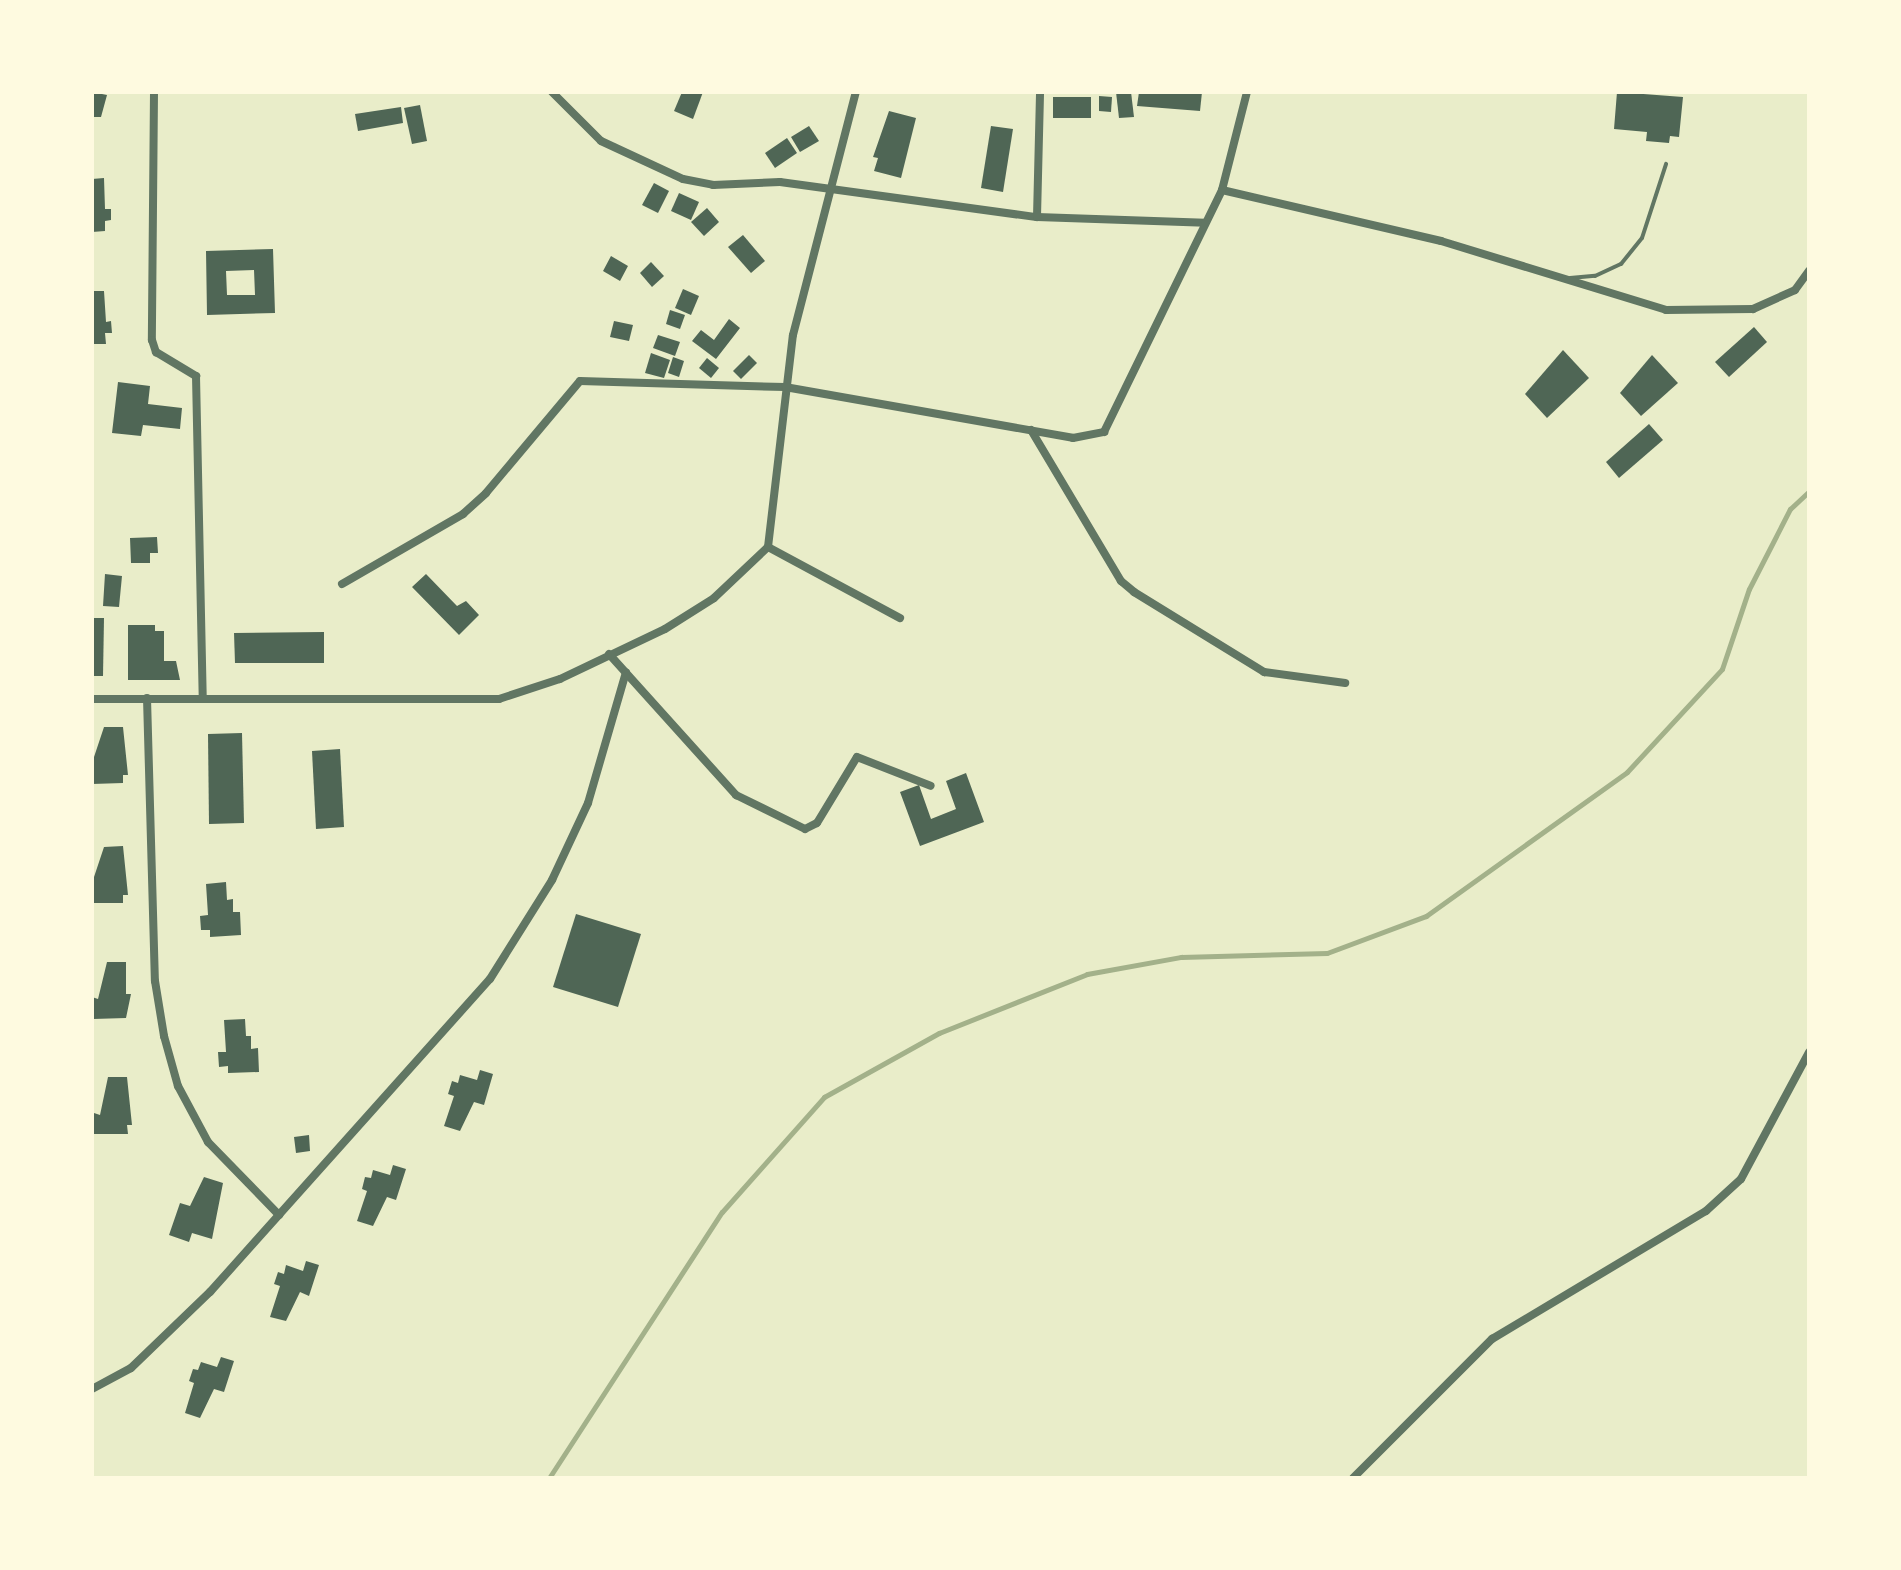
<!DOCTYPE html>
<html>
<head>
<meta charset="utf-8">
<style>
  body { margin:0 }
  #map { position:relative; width:1901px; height:1570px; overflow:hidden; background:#e9edc9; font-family:Lato,sans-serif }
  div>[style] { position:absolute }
  .stream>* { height:5px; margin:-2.5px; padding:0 2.5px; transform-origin:2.5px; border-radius:2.5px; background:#a3b18a }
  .building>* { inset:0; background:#4f6655 }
  .service>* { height:4px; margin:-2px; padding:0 2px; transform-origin:2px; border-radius:2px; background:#617663 }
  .minor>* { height:8px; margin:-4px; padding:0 4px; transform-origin:4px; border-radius:4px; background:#617663 }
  span { translate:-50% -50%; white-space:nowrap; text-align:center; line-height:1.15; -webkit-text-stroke:6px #fefae0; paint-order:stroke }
  .frame { position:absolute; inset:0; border:94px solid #fefae0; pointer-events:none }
</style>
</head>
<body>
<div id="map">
  <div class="stream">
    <div style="left:549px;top:1478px;width:317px;rotate:-57deg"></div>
    <div style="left:722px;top:1212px;width:154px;rotate:-48.4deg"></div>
    <div style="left:824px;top:1097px;width:132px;rotate:-29.1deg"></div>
    <div style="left:939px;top:1033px;width:159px;rotate:-21.7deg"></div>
    <div style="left:1087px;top:974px;width:96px;rotate:-10.3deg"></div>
    <div style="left:1181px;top:957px;width:146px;rotate:-1.6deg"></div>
    <div style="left:1327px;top:953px;width:106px;rotate:-20.5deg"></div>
    <div style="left:1426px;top:916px;width:247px;rotate:-35.6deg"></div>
    <div style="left:1627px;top:772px;width:140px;rotate:-47.3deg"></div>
    <div style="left:1722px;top:669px;width:84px;rotate:-71.4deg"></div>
    <div style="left:1749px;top:589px;width:90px;rotate:-62.9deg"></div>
    <div style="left:1790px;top:509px;width:26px;rotate:-43deg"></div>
  </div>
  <div class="building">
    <div style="clip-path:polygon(92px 92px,107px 95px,101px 117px,92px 117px)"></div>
    <div style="clip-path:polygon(682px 92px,703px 92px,693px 119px,674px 111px)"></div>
    <div style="clip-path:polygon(1116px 92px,1131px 92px,1134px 117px,1119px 118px)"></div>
    <div style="clip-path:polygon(1139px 92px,1202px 92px,1200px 111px,1137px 106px)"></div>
    <div style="clip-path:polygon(1617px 92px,1683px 97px,1679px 137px,1670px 136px,1669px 143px,1646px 141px,1647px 132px,1614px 129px)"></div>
    <div style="clip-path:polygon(1099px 96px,1112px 97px,1111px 112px,1099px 111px)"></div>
    <div style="clip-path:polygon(1053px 97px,1091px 97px,1091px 118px,1053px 118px)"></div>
    <div style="clip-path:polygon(420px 105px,427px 141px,412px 144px,404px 108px)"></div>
    <div style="clip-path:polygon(401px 107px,403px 123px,358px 131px,355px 114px)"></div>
    <div style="clip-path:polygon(889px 111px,916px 118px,901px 178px,874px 171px,878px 158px,873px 157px)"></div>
    <div style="clip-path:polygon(809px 126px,819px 141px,800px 152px,791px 137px)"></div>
    <div style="clip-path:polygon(991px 126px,1013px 129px,1003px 192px,981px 188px)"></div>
    <div style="clip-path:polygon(787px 138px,797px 153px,775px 168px,765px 153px)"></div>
    <div style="clip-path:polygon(104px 178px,105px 209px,111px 209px,111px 220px,105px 221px,105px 231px,92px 232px,92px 179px)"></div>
    <div style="clip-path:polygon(654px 183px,669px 191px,658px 213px,642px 205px)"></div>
    <div style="clip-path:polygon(679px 193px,699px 202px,691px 220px,671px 211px)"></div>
    <div style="clip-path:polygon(707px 208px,719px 222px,704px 236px,691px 222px)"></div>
    <div style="clip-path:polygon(743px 235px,765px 261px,751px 273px,728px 247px)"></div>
    <div style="clip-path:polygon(evenodd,273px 249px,275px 313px,207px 315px,206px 251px,273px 249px,254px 270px,255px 295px,227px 295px,226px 271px,254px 270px)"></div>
    <div style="clip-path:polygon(611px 256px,628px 266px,620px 281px,603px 271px)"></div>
    <div style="clip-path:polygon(651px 262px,664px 276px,652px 287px,640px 273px)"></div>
    <div style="clip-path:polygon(683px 289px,699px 296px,691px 315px,675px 308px)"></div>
    <div style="clip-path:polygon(92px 291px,104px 291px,106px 322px,111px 321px,112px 333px,105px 333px,106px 344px,92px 344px)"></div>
    <div style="clip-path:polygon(670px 310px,685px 315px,680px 329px,666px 324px)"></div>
    <div style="clip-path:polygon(729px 319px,740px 328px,716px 359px,692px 341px,701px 330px,714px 340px)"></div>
    <div style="clip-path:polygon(614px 321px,633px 325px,629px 341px,610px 337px)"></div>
    <div style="clip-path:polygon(1754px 327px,1767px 342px,1729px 377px,1715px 362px)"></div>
    <div style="clip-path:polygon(658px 335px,680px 342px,675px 356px,653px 348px)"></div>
    <div style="clip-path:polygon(1563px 350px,1589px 378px,1547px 418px,1525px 394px)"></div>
    <div style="clip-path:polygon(651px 353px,670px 360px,664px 378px,645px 373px)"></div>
    <div style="clip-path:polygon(749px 355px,757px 363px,741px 379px,733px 371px)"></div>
    <div style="clip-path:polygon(1652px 355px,1678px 383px,1641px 416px,1620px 393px)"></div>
    <div style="clip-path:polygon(673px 357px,684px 361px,679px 377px,668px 373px)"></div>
    <div style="clip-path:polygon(707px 358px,719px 368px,711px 378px,699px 368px)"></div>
    <div style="clip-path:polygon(118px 382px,150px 386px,148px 404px,182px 408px,180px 429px,143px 425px,141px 436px,112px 433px)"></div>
    <div style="clip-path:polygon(1649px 424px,1663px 440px,1619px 478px,1606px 462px)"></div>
    <div style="clip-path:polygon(157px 537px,158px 553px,150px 553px,150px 563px,131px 563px,130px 538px)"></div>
    <div style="clip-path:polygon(105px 574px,122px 576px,119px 607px,103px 606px)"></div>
    <div style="clip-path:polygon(426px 574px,457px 606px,466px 601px,479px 615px,459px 635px,412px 587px)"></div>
    <div style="clip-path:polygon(92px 618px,104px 618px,103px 676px,92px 676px)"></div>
    <div style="clip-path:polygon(128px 625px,155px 625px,155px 631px,164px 631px,164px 661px,176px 661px,180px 680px,128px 680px)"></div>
    <div style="clip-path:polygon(324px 632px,324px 663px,235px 663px,234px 633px)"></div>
    <div style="clip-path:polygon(104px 727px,123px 727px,128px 775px,123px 775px,123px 783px,92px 784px,92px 763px)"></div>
    <div style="clip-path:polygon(242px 733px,244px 823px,209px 824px,208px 734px)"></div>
    <div style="clip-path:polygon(340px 749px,344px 827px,316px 829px,312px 751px)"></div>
    <div style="clip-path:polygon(966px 773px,984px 822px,920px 846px,900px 792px,919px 785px,931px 819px,956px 809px,946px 781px)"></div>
    <div style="clip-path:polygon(123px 846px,128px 895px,123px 895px,123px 903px,92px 903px,92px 883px,104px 847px)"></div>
    <div style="clip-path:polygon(226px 882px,227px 900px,233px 899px,233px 912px,240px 912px,241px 935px,210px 937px,210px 930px,201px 930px,200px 916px,208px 915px,206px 884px)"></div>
    <div style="clip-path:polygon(576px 914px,641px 934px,618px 1007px,553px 987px)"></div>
    <div style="clip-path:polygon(107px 962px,126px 962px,126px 994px,131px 994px,126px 1018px,93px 1019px,92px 997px,98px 999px)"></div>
    <div style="clip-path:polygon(245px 1019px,246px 1036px,251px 1036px,251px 1049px,258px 1048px,259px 1072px,228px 1073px,228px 1066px,219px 1067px,218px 1052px,226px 1052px,224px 1020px)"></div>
    <div style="clip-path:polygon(480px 1070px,493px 1074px,484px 1105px,474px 1102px,460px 1131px,444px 1126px,454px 1096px,448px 1094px,452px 1081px,458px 1083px,460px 1075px,477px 1080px)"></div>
    <div style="clip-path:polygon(108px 1077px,127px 1077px,132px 1125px,127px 1125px,128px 1134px,94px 1134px,94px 1113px,100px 1115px)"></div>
    <div style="clip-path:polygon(309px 1135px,310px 1151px,296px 1153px,294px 1137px)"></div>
    <div style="clip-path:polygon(393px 1165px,406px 1169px,396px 1200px,387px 1197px,373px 1226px,357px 1221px,367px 1191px,362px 1189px,365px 1177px,371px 1178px,373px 1170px,390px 1175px)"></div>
    <div style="clip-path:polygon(204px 1177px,223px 1183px,212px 1239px,192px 1233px,189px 1242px,169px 1235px,180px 1203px,190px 1206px)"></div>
    <div style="clip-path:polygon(306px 1261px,319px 1265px,309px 1296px,300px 1292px,286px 1321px,270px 1317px,280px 1286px,274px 1284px,278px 1272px,284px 1274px,286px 1265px,303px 1271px)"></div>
    <div style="clip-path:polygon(221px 1357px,234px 1361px,224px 1392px,214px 1389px,200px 1418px,185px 1413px,194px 1383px,189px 1381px,193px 1369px,198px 1370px,201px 1362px,217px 1367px)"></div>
  </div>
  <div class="service">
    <div style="left:1570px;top:278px;width:25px;rotate:-5deg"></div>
    <div style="left:1595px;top:276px;width:29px;rotate:-25deg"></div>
    <div style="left:1621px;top:264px;width:33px;rotate:-51deg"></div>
    <div style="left:1642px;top:238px;width:78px;rotate:-72deg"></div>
  </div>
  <div class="minor">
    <div style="left:154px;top:92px;width:248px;rotate:90.5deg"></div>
    <div style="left:152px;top:340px;width:13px;rotate:72deg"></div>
    <div style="left:156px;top:352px;width:47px;rotate:31deg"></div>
    <div style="left:196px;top:376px;width:322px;rotate:88.8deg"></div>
    <div style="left:552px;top:92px;width:69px;rotate:45deg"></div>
    <div style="left:601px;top:141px;width:90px;rotate:24.9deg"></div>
    <div style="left:683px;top:179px;width:31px;rotate:11deg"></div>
    <div style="left:713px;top:185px;width:67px;rotate:-2.6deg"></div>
    <div style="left:780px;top:182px;width:259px;rotate:7.8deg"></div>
    <div style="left:1037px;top:217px;width:168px;rotate:2deg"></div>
    <div style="left:1222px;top:190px;width:225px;rotate:13.1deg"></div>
    <div style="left:1441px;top:241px;width:235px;rotate:17deg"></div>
    <div style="left:1666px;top:310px;width:87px;rotate:-0.7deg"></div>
    <div style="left:1753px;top:309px;width:46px;rotate:-24.3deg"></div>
    <div style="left:1795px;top:290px;width:24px;rotate:-54deg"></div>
    <div style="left:1037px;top:217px;width:125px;rotate:-88.6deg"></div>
    <div style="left:1031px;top:430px;width:176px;rotate:59.2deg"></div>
    <div style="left:1121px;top:581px;width:17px;rotate:40deg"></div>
    <div style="left:1134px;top:592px;width:153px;rotate:31.6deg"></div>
    <div style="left:1264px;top:672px;width:82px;rotate:7.7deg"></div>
    <div style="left:768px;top:547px;width:150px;rotate:28.3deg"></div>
    <div style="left:342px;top:584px;width:140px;rotate:-30deg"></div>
    <div style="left:463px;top:514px;width:31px;rotate:-42deg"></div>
    <div style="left:486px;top:493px;width:146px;rotate:-50deg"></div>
    <div style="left:580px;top:381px;width:205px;rotate:1.7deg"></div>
    <div style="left:785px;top:387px;width:292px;rotate:10deg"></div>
    <div style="left:1073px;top:438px;width:32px;rotate:-11deg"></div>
    <div style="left:1104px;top:432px;width:269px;rotate:-64deg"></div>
    <div style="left:1222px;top:190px;width:101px;rotate:-75.7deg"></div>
    <div style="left:609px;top:654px;width:190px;rotate:48deg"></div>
    <div style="left:736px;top:795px;width:77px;rotate:26.2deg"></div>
    <div style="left:805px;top:829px;width:13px;rotate:-27deg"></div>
    <div style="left:817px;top:823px;width:77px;rotate:-58.8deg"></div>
    <div style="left:857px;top:757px;width:79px;rotate:21.4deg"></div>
    <div style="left:147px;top:698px;width:283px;rotate:88.4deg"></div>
    <div style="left:155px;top:981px;width:56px;rotate:80.7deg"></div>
    <div style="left:164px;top:1036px;width:52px;rotate:74.4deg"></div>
    <div style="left:178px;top:1086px;width:64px;rotate:61.8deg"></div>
    <div style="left:208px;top:1142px;width:102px;rotate:45.8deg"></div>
    <div style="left:92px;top:699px;width:407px"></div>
    <div style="left:499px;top:699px;width:64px;rotate:-18.2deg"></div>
    <div style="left:560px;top:679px;width:116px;rotate:-25.5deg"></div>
    <div style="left:665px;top:629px;width:58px;rotate:-32.3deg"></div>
    <div style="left:714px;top:598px;width:74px;rotate:-43.4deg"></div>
    <div style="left:768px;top:547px;width:213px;rotate:-83.3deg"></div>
    <div style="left:793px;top:335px;width:251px;rotate:-75.5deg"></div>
    <div style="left:92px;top:1389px;width:44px;rotate:-28.3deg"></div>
    <div style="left:131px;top:1368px;width:110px;rotate:-43.9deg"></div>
    <div style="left:210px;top:1292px;width:420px;rotate:-48.2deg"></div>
    <div style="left:490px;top:979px;width:117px;rotate:-57.9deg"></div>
    <div style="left:552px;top:880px;width:85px;rotate:-64.9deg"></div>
    <div style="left:588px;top:803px;width:136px;rotate:-73.8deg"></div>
    <div style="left:1353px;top:1478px;width:197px;rotate:-45deg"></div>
    <div style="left:1492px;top:1339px;width:249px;rotate:-30.9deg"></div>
    <div style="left:1706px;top:1211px;width:47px;rotate:-42.4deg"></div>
    <div style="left:1741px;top:1179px;width:144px;rotate:-61.8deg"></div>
  </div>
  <div class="frame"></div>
</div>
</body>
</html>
